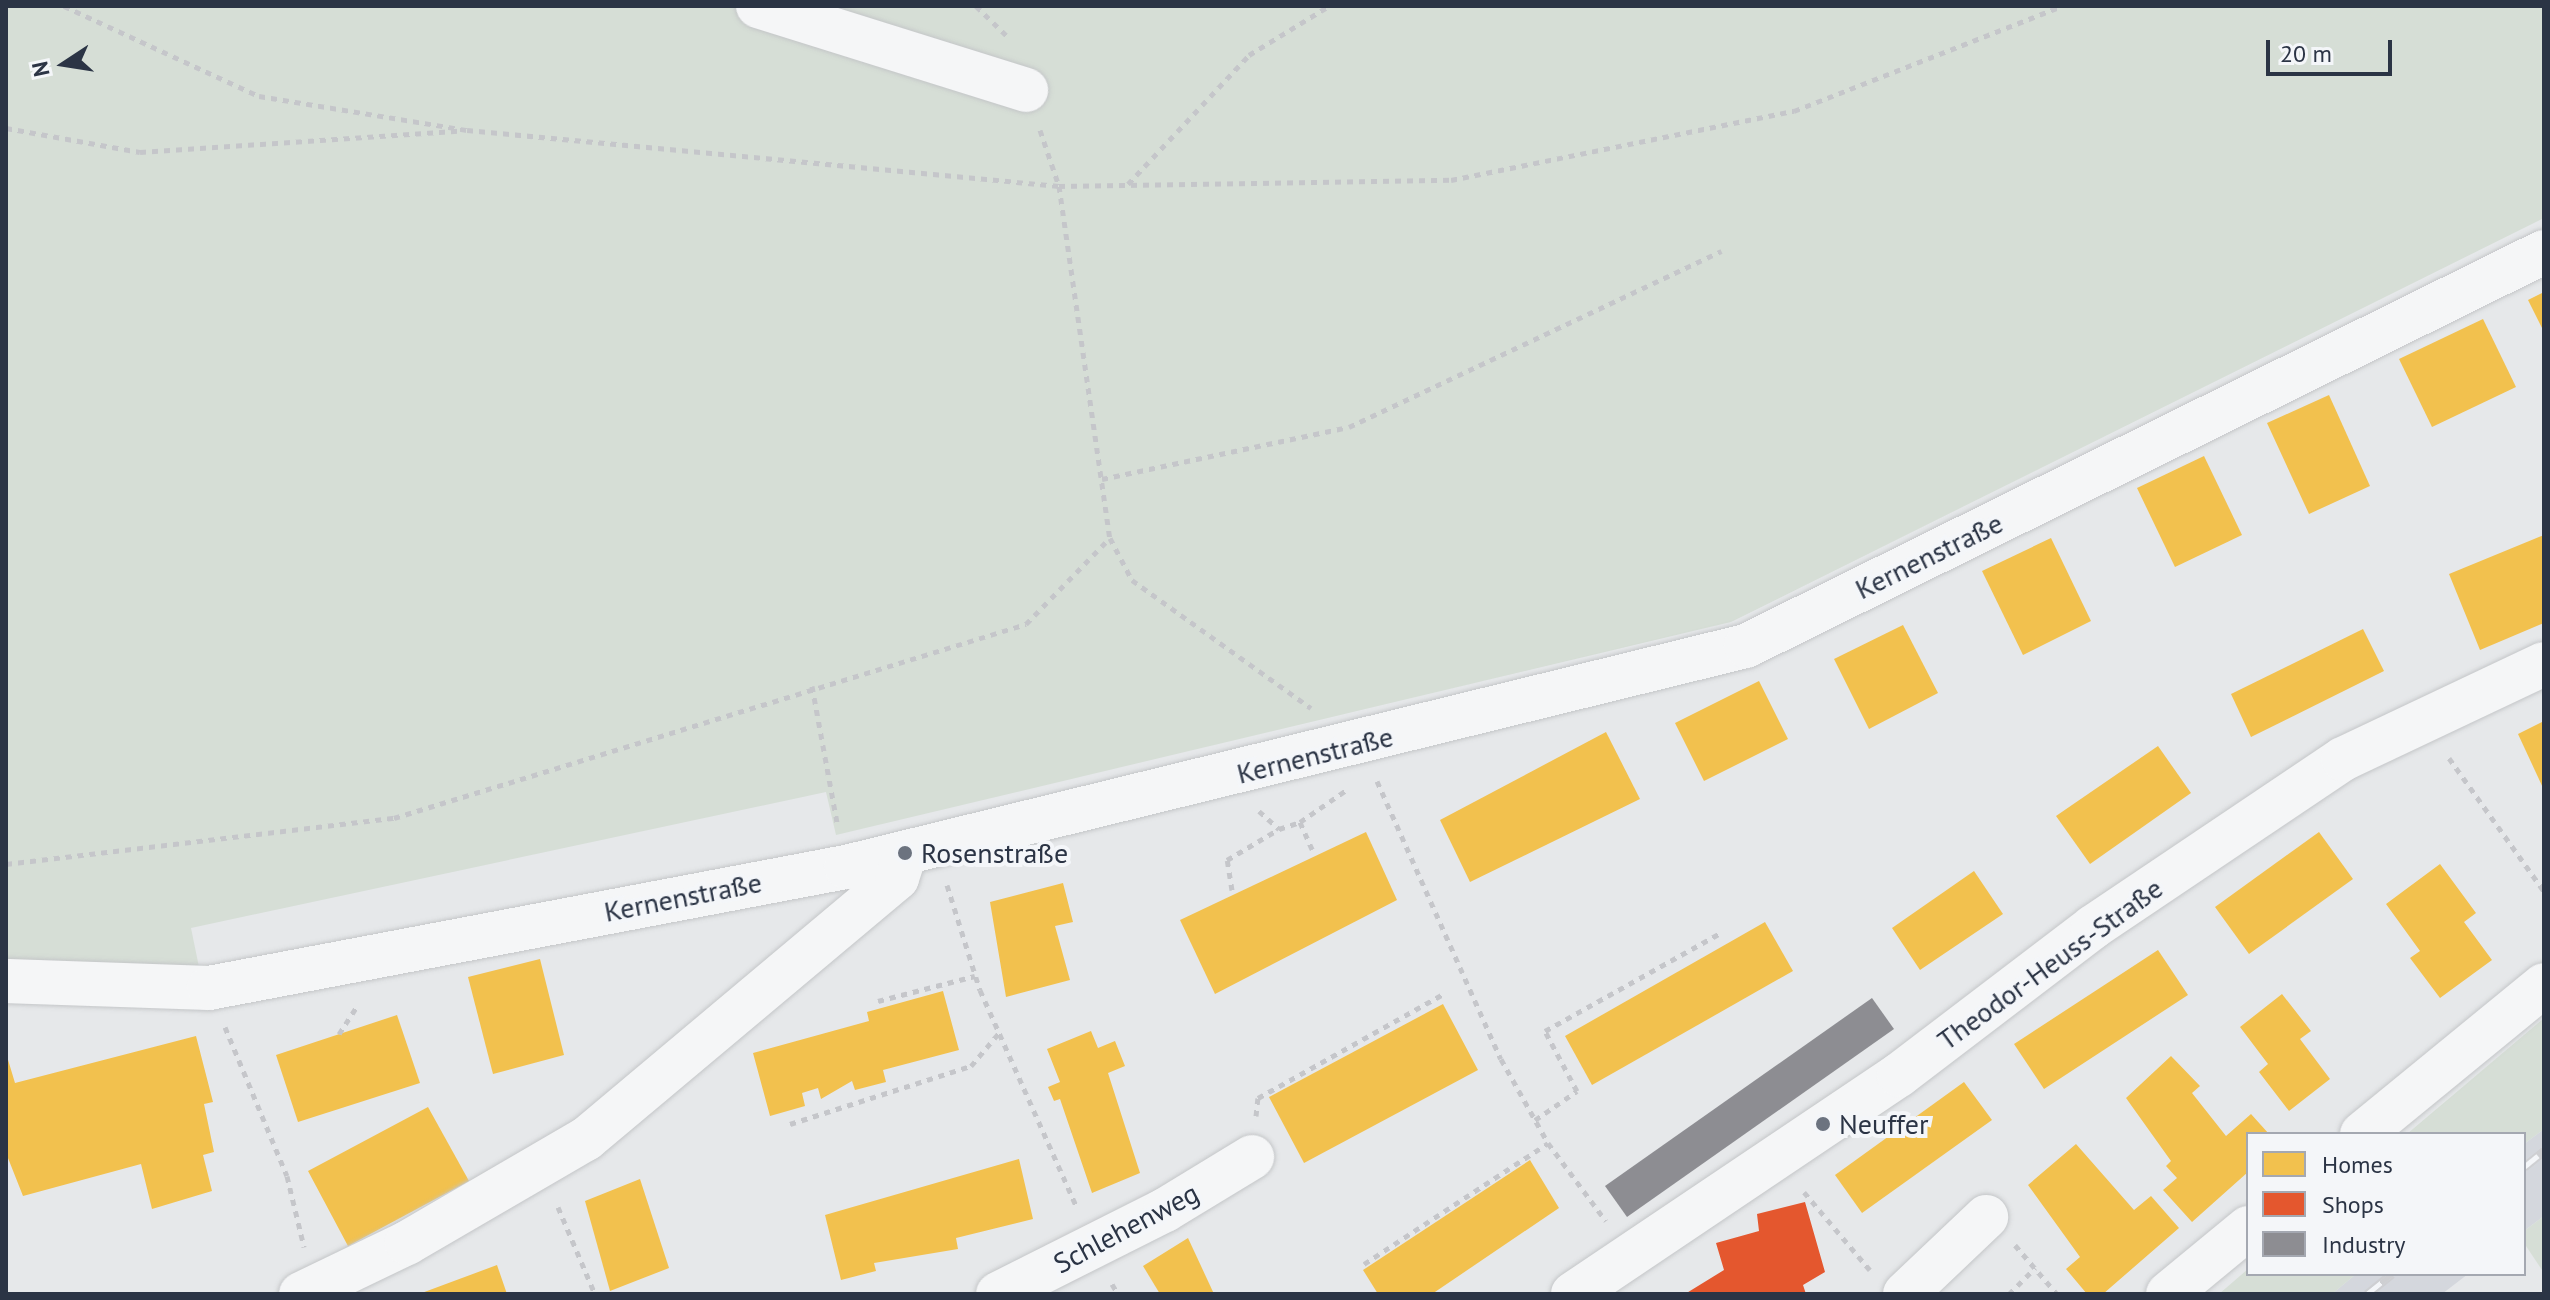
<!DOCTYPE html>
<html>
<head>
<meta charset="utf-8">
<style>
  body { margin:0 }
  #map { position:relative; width:2550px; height:1300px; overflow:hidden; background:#e6e8ea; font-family:"PT Sans",sans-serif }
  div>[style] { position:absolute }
  .built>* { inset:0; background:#d4d7dd }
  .green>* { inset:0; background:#d6ded6 }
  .homes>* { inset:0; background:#f2c14e }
  .shops>* { inset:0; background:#e4572e }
  .industry>* { inset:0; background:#8d8d92 }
  .path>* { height:5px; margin-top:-2.5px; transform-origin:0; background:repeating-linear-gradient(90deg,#c5c6ca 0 6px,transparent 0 12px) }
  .roads { filter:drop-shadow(0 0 2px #c4c6c8) drop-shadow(0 0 2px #c4c6c8) }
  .minor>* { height:44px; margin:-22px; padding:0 22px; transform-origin:22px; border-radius:22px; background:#f5f6f7 }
  .rail>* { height:9px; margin-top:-4.5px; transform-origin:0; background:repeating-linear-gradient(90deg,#f4f6f9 0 18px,#cecfd2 0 36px); box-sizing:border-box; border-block:2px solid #cecfd2 }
  .dots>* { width:22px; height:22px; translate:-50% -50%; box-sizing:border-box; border:4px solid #f4f6f9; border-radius:50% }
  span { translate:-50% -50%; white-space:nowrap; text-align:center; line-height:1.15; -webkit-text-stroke:8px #f4f6f9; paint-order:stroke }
  .street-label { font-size:28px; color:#2b3445 }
  .poi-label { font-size:28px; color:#2b3445 }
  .left { translate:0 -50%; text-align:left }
  .frame { position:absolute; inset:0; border:8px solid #2b3445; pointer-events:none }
  .legend { position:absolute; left:2246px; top:1132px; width:280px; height:144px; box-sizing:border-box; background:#f4f6f9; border:2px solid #a4a8b1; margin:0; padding:10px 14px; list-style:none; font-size:24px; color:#2b3445 }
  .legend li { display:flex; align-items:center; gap:16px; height:40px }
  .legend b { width:40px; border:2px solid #a4a8b1 }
  .north { position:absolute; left:24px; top:24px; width:80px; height:80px; -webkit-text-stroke:6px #f4f6f9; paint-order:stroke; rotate:258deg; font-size:22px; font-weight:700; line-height:32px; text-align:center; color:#2b3445 }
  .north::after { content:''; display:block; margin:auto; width:28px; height:36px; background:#2b3445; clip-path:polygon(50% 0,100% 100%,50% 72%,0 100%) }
  .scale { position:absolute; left:2266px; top:40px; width:126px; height:36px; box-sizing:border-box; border:4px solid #2b3445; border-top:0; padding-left:10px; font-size:24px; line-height:28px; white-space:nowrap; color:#2b3445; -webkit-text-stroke:6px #f4f6f9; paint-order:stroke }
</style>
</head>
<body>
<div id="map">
  <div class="built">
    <div style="clip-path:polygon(2544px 1129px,2544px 1216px,2524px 1231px,2524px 1144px)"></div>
    <div style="clip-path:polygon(2356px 1274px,2468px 1274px,2442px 1294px,2332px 1294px)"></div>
  </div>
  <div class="green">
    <div style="clip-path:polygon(6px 6px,2544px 6px,2544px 218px,1731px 622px,836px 835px,826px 792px,191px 928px,200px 972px,6px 961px)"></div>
    <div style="clip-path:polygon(2544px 1018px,2544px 1129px,2524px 1144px,2524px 1134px,2407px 1134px)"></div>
    <div style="clip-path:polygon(2544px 1216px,2544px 1273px,2524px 1243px,2524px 1231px)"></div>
    <div style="clip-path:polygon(2248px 1269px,2248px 1274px,2356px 1274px,2332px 1294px,2219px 1294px)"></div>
  </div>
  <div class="homes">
    <div style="clip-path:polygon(2544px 292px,2544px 332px,2528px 300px)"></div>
    <div style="clip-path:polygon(2483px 319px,2516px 387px,2432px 427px,2399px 359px)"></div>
    <div style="clip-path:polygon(2329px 395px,2370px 486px,2309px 514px,2267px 423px)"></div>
    <div style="clip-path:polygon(2204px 456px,2242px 535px,2175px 567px,2137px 488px)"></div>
    <div style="clip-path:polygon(2544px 535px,2544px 623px,2480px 650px,2449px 574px)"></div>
    <div style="clip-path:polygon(2051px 538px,2091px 621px,2023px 655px,1982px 571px)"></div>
    <div style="clip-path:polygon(1903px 625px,1938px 693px,1869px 729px,1834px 659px)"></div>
    <div style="clip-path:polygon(2363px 629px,2384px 671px,2251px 737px,2231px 694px)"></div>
    <div style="clip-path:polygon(1759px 681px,1788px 739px,1704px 781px,1675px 723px)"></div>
    <div style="clip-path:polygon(2544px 721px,2544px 790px,2518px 734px)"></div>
    <div style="clip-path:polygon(1606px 732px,1640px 799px,1470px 882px,1440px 820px)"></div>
    <div style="clip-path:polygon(2158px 746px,2191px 793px,2090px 864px,2056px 816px)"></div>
    <div style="clip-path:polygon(1366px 832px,1397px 900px,1215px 994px,1180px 920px)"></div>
    <div style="clip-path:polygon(2319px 832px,2353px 879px,2249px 954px,2215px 907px)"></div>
    <div style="clip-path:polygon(2440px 864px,2476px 913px,2464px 922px,2492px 960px,2440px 998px,2410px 958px,2420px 951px,2386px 904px)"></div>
    <div style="clip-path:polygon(1974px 871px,2003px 914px,1920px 970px,1892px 928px)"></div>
    <div style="clip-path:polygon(1063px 883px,1073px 922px,1055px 926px,1070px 980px,1006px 997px,990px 902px)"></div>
    <div style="clip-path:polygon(1765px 922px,1793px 971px,1592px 1085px,1565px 1036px)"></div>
    <div style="clip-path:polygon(2158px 950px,2188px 995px,2044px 1089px,2014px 1044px)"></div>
    <div style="clip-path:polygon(540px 959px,564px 1055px,493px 1074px,468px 977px)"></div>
    <div style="clip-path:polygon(943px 991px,959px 1050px,883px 1070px,886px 1082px,855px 1090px,852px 1081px,821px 1099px,818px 1088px,802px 1093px,805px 1106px,770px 1116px,753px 1053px,869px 1021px,867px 1012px)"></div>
    <div style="clip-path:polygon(2282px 994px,2311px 1031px,2300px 1039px,2330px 1079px,2289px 1111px,2259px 1072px,2268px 1064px,2240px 1027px)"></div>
    <div style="clip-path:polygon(1443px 1004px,1478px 1070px,1304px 1163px,1269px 1097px)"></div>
    <div style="clip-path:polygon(397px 1015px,420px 1083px,298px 1122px,276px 1055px)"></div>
    <div style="clip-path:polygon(1091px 1031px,1098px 1048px,1115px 1041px,1125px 1066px,1108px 1073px,1140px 1173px,1092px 1193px,1060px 1099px,1054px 1101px,1048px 1087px,1060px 1082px,1047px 1049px)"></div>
    <div style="clip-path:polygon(196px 1036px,213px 1102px,204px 1104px,214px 1152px,203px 1155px,212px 1191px,152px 1209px,141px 1164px,23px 1196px,6px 1153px,6px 1053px,15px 1083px)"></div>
    <div style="clip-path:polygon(2171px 1056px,2200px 1086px,2192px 1093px,2226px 1136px,2251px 1114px,2269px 1134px,2248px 1134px,2248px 1172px,2192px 1222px,2163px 1190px,2177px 1178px,2166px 1166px,2171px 1161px,2126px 1098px)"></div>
    <div style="clip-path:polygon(1964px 1082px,1992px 1120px,1862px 1213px,1835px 1175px)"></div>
    <div style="clip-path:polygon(428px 1107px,469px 1181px,348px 1246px,308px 1171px)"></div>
    <div style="clip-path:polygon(2076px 1144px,2134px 1210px,2151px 1196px,2179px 1228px,2103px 1294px,2087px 1294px,2066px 1269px,2080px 1257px,2028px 1185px)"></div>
    <div style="clip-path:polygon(1019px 1159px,1033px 1219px,956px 1238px,958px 1249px,874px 1263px,876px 1271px,841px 1280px,825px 1215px)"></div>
    <div style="clip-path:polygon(1530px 1160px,1559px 1208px,1432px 1294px,1378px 1294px,1363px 1270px)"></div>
    <div style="clip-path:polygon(640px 1179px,669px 1268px,610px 1291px,585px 1201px)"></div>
    <div style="clip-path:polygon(1188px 1238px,1214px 1294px,1160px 1294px,1143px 1266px)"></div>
    <div style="clip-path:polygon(497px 1265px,507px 1294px,419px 1294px)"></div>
  </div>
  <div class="shops">
    <div style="clip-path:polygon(1805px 1202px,1825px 1272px,1803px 1285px,1806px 1294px,1685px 1294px,1724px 1270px,1716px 1243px,1759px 1231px,1757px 1214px)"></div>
  </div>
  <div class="industry">
    <div style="clip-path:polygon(1872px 998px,1894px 1029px,1627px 1217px,1605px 1186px)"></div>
  </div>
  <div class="path">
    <div style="left:64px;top:6px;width:215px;rotate:24.8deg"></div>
    <div style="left:259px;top:96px;width:211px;rotate:9.3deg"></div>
    <div style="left:467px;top:130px;width:595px;rotate:5.4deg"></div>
    <div style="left:1059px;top:186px;width:392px;rotate:-0.9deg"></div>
    <div style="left:1451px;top:180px;width:350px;rotate:-11.4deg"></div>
    <div style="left:1794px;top:111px;width:288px;rotate:-21.4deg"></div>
    <div style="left:976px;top:6px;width:45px;rotate:44.1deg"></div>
    <div style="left:6px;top:128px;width:136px;rotate:10.2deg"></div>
    <div style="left:140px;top:152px;width:319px;rotate:-3.8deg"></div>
    <div style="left:1040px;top:130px;width:59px;rotate:71.3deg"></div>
    <div style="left:1059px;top:186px;width:356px;rotate:81.8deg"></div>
    <div style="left:1110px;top:538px;width:47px;rotate:62.4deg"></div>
    <div style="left:1132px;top:580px;width:220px;rotate:35.6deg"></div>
    <div style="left:1128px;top:184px;width:177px;rotate:-46.8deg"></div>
    <div style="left:1249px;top:55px;width:94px;rotate:-31.5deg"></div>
    <div style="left:1102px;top:479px;width:252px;rotate:-11.9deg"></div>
    <div style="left:1349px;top:427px;width:412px;rotate:-25.3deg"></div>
    <div style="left:812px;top:686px;width:143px;rotate:79.6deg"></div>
    <div style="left:2449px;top:758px;width:163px;rotate:54.5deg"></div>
    <div style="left:1377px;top:781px;width:304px;rotate:66deg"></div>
    <div style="left:1501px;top:1059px;width:96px;rotate:60.8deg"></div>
    <div style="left:1548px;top:1143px;width:97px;rotate:53.4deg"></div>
    <div style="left:1259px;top:811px;width:27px;rotate:42deg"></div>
    <div style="left:1300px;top:822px;width:55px;rotate:-34.6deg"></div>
    <div style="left:6px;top:864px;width:391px;rotate:-6.8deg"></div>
    <div style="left:394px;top:818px;width:661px;rotate:-17.06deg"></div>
    <div style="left:1026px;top:624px;width:120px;rotate:-45.7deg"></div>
    <div style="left:947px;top:885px;width:110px;rotate:72.6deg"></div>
    <div style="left:980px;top:990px;width:236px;rotate:66deg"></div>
    <div style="left:1232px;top:890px;width:30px;rotate:-99deg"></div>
    <div style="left:1227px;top:860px;width:61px;rotate:-30.8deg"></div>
    <div style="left:1279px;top:829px;width:22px;rotate:-18deg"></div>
    <div style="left:1300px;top:822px;width:30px;rotate:66deg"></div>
    <div style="left:878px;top:1001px;width:100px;rotate:-14.5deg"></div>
    <div style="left:225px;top:1027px;width:161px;rotate:67.4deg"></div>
    <div style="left:287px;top:1176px;width:73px;rotate:76.5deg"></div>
    <div style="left:339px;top:1034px;width:35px;rotate:-57deg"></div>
    <div style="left:1256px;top:1116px;width:18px;rotate:-84deg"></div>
    <div style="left:1258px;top:1098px;width:212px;rotate:-29.3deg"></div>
    <div style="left:1535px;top:1120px;width:51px;rotate:-34.6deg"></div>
    <div style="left:1577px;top:1091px;width:68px;rotate:-118.1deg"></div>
    <div style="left:1545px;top:1031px;width:203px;rotate:-29.2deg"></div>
    <div style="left:790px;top:1124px;width:190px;rotate:-17.8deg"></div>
    <div style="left:971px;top:1066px;width:43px;rotate:-49.7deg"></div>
    <div style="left:1804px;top:1192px;width:102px;rotate:49.8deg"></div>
    <div style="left:558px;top:1207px;width:95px;rotate:67deg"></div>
    <div style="left:2015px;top:1245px;width:65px;rotate:49.4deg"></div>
    <div style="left:1364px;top:1264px;width:220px;rotate:-33.3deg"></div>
    <div style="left:1112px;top:1284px;width:12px;rotate:59deg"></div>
    <div style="left:2009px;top:1294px;width:37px;rotate:-45deg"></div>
  </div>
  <div class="roads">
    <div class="minor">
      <div style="left:758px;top:6px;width:281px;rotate:17.4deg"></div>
      <div style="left:6px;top:981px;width:203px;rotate:2deg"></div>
      <div style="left:209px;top:988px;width:648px;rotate:-10.76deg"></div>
      <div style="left:846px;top:867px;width:927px;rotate:-13.8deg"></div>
      <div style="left:1746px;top:646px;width:890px;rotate:-26.28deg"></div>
      <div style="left:2362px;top:1134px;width:235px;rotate:-39.3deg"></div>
      <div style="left:301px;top:1294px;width:118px;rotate:-25.7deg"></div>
      <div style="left:407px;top:1243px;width:207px;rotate:-30.2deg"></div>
      <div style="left:586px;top:1139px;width:406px;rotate:-40deg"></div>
      <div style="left:897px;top:878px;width:26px;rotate:-72deg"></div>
      <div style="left:998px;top:1294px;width:187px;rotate:-26.7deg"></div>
      <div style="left:1165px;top:1210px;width:102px;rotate:-31.3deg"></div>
      <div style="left:1573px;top:1294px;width:393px;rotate:-33.9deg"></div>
      <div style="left:1899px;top:1075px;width:244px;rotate:-37.3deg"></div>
      <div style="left:2093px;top:927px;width:301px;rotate:-33.9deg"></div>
      <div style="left:2343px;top:759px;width:222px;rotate:-25.3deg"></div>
      <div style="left:1905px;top:1294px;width:112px;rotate:-43.5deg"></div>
      <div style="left:2168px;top:1294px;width:104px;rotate:-39.5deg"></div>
    </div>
  </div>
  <div class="rail">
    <div style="left:2524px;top:1167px;width:26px;rotate:-39deg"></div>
    <div style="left:2367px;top:1294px;width:32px;rotate:-39deg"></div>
  </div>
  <div class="dots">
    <div style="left:905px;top:853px;background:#6c737f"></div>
    <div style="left:1823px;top:1124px;background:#6c737f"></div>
  </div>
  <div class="street-label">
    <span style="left:1929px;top:556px;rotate:-26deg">Kernenstraße</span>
    <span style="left:1315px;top:755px;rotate:-14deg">Kernenstraße</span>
    <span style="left:683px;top:897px;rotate:-11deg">Kernenstraße</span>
    <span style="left:2050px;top:964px;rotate:-36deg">Theodor-Heuss-Straße</span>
    <span style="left:1126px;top:1228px;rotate:-28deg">Schlehenweg</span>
  </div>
  <div class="poi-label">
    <span class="left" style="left:921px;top:853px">Rosenstraße</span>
    <span class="left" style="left:1839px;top:1124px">Neuffer</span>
  </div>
  <div class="frame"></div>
  <ul class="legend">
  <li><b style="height:22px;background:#f2c14e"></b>Homes</li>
  <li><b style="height:22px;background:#e4572e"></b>Shops</li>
  <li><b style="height:22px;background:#8d8d92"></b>Industry</li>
  </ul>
  <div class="north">N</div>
  <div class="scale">20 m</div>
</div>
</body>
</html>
